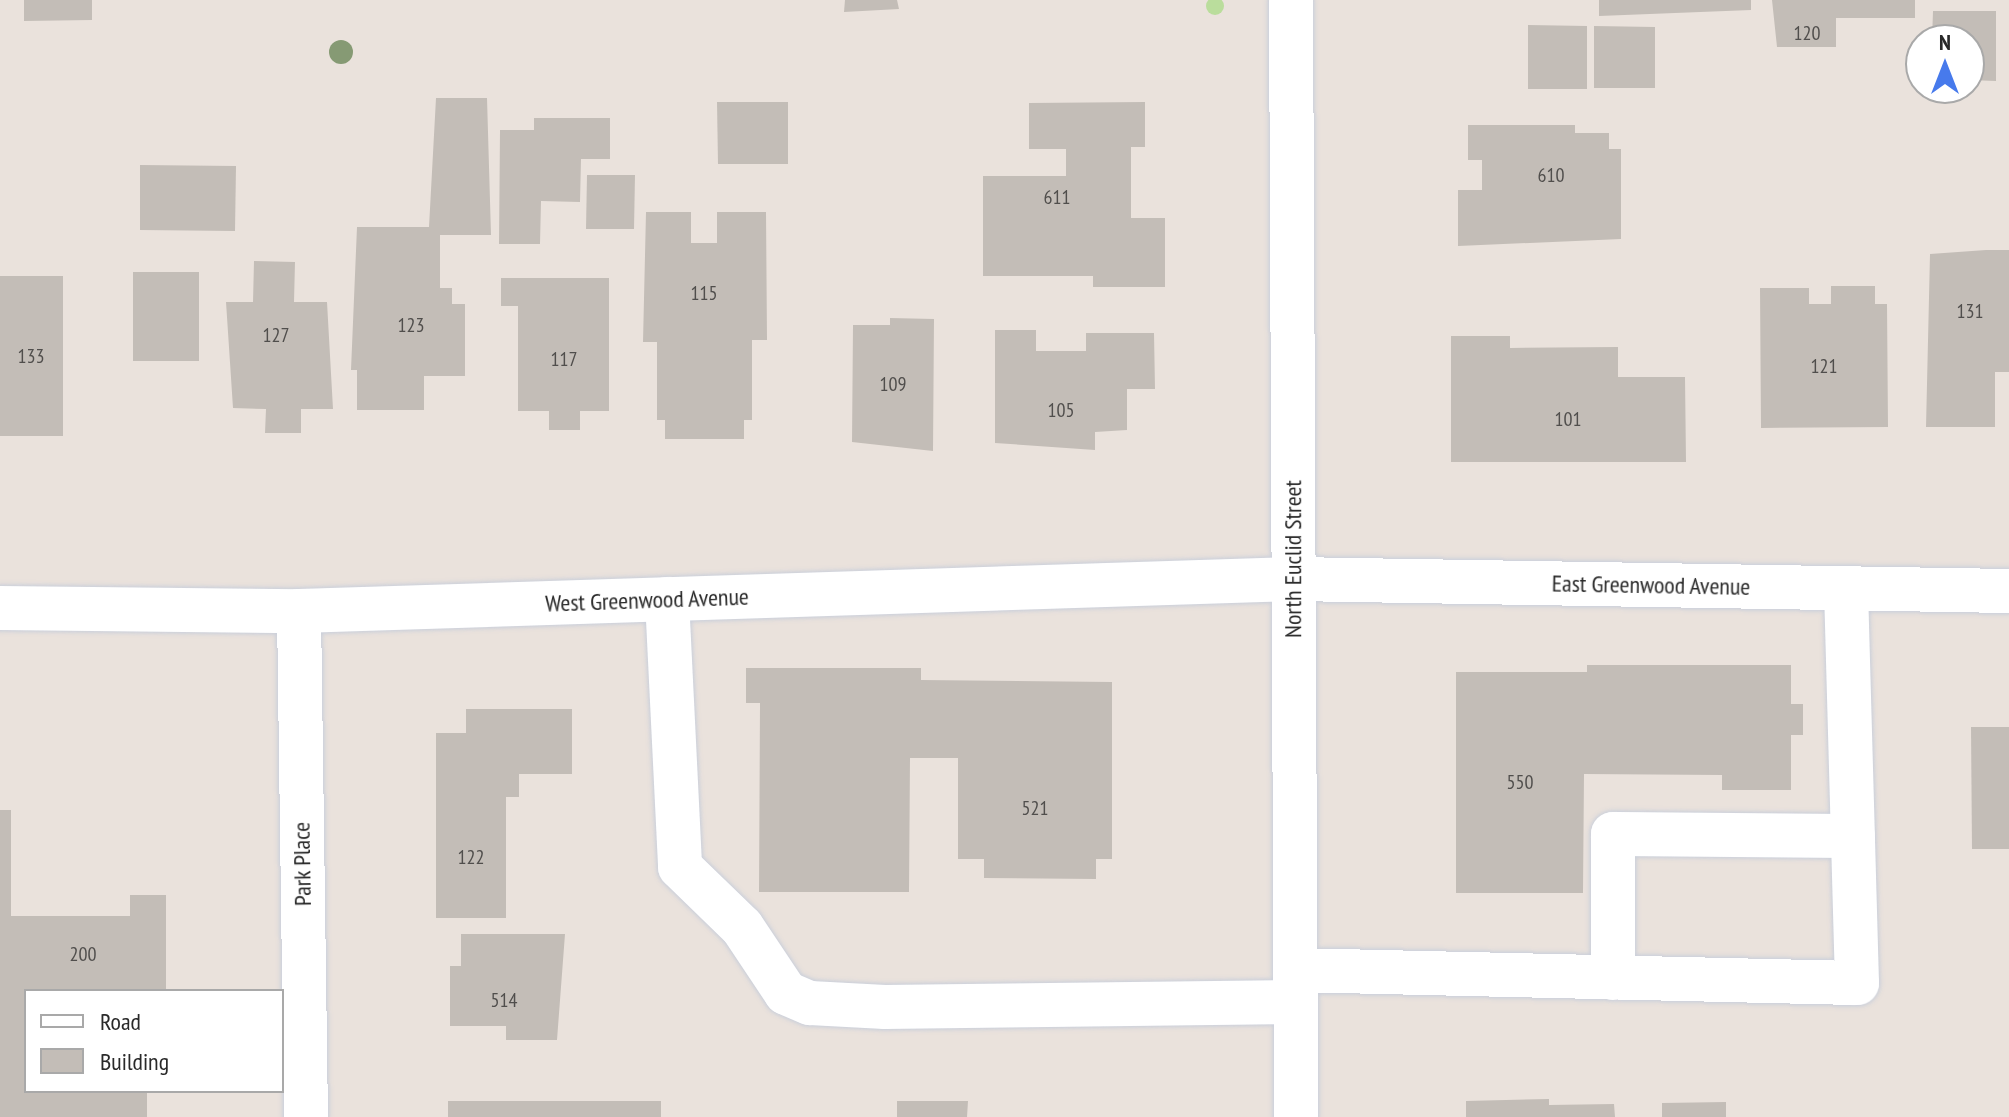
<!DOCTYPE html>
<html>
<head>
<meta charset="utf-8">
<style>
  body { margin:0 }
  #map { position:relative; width:2009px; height:1117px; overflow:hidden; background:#eae2dc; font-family:"PT Sans Narrow",sans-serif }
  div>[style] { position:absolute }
  .green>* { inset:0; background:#badd9c }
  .round { border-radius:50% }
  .building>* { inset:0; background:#c3bdb7 }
  .roads { filter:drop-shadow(0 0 2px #cacfda) drop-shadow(0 0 2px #cacfda) }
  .minor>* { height:44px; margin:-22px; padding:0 22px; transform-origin:22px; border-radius:22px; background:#fff }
  .trees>* { width:24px; height:24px; margin:-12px; border-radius:50%; background:#869a74 }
  span { translate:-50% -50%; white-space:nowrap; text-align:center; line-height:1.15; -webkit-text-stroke:7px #fff; paint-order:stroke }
  .number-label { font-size:20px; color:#504e4c }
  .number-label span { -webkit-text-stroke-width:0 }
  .street-label { font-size:24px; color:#292929 }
  .legend { position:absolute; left:24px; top:989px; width:260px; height:104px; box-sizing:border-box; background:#fff; border:2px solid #a9a9a9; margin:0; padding:10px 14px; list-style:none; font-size:24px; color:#292929 }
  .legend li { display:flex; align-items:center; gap:16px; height:40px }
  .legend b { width:40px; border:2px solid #a9a9a9 }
  .north { position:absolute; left:1905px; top:24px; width:80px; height:80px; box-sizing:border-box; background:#fff; border:2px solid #a9a9a9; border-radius:50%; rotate:0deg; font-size:22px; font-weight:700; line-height:32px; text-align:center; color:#292929 }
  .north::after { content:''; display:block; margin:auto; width:28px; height:36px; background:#477aec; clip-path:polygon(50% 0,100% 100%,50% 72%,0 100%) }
</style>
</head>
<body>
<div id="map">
  <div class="green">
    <div class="round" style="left:1206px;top:-3px;width:18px;height:18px"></div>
  </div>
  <div class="building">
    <div style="clip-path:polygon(24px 0,92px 0,92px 20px,24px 21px)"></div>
    <div style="clip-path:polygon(845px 0,897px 0,899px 9px,844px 12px)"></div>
    <div style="clip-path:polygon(1599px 0,1751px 0,1751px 10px,1599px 16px)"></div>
    <div style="clip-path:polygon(1772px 0,1915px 0,1915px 18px,1836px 18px,1836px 47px,1777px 47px)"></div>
    <div style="clip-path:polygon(1933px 11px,1996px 11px,1996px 81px,1969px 80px,1969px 40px,1932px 40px)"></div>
    <div style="clip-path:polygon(1528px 25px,1587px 26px,1587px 89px,1528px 89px)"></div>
    <div style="clip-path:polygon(1594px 26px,1655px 27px,1655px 88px,1594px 88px)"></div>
    <div style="clip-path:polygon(436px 98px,487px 98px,491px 235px,440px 235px,440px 288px,452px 288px,452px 304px,465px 304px,465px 376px,424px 376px,424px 410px,357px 410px,357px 370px,351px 370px,357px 227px,429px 227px)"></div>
    <div style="clip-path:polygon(717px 102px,788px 102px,788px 164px,718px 164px)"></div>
    <div style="clip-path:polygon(1145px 102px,1145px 147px,1131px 147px,1131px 218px,1165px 218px,1165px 287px,1093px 287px,1093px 276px,983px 276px,983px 176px,1066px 176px,1066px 149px,1029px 149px,1029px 103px)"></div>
    <div style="clip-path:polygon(534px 118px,610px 118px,610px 159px,581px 159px,580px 202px,541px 201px,540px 244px,499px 244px,500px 130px,534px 130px)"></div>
    <div style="clip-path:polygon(1468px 125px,1575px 125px,1575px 133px,1609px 133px,1609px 149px,1621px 149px,1621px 239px,1458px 246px,1458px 190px,1482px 190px,1482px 160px,1468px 160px)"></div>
    <div style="clip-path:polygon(140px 165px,236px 166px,235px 231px,140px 230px)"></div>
    <div style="clip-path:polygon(587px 175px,635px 175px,634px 229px,586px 229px)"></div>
    <div style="clip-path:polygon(646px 212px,691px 212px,691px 243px,717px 243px,717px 212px,766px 212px,767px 340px,752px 340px,752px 420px,744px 420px,744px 439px,665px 439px,665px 420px,657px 420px,657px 342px,643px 342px)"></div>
    <div style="clip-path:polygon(1986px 250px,2009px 250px,2009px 372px,1995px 372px,1995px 427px,1926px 427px,1930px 254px)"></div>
    <div style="clip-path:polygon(254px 261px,295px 262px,294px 302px,327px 302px,333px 409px,301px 409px,301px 433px,265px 433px,266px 409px,233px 408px,226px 302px,253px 302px)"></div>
    <div style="clip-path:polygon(133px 272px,199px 272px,199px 361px,133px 361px)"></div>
    <div style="clip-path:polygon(0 276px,63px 276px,63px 436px,0 436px)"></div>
    <div style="clip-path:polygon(501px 278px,609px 278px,609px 411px,580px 411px,580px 430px,549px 430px,549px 411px,518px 411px,518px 306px,501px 306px)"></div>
    <div style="clip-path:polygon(1831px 286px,1875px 286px,1875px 304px,1887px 304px,1888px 427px,1761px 428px,1760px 288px,1809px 288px,1809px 304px,1831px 304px)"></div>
    <div style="clip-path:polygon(890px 318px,934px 319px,933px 451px,852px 442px,853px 325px,890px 325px)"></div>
    <div style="clip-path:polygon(995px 330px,1036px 330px,1036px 351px,1086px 351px,1086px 333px,1154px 333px,1155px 389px,1127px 389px,1127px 430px,1095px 432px,1095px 450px,995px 443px)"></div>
    <div style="clip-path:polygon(1451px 336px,1510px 336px,1510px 348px,1618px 347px,1618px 377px,1685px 377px,1686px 462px,1451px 462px)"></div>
    <div style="clip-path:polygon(1587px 665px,1791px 665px,1791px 704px,1803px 704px,1803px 735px,1791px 735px,1791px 790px,1722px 790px,1722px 775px,1584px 774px,1583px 893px,1456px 893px,1456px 672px,1587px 672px)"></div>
    <div style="clip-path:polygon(746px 668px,921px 668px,921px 680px,1112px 682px,1112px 859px,1096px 859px,1096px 879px,984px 878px,984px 859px,958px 859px,958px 758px,910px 758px,909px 892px,759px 892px,760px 703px,746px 703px)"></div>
    <div style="clip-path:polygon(466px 709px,572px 709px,572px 774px,519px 774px,519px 797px,506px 797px,506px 918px,436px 918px,436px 733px,466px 733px)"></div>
    <div style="clip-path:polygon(1971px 727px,2009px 727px,2009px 849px,1972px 849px)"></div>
    <div style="clip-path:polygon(0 810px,11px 810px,11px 916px,130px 916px,130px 895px,166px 895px,166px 991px,26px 991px,26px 1091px,147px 1091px,147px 1117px,0 1117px)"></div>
    <div style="clip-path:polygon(461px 934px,565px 934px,557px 1040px,506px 1040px,506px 1026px,450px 1026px,450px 966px,461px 966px)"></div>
    <div style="clip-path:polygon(1549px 1099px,1549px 1105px,1614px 1104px,1615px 1117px,1466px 1117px,1466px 1101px)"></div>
    <div style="clip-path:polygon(448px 1101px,661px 1101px,661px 1117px,448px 1117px)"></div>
    <div style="clip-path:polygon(897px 1101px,968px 1101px,967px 1117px,897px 1117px)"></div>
    <div style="clip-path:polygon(1726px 1102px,1726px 1117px,1662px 1117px,1662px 1103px)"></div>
  </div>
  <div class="roads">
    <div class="minor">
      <div style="left:1291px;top:0;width:1117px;rotate:89.74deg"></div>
      <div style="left:667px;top:599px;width:268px;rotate:87.2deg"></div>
      <div style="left:680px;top:867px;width:86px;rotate:44.1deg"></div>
      <div style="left:742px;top:927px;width:79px;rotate:56.3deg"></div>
      <div style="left:786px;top:993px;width:26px;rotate:23deg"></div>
      <div style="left:810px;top:1003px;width:75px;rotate:3.1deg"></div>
      <div style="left:885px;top:1007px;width:410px;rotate:-0.7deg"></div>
      <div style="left:0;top:608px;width:299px;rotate:0.6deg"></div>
      <div style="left:299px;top:611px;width:995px;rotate:-1.84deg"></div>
      <div style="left:1293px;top:579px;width:716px;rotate:0.96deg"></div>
      <div style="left:299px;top:611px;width:506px;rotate:89.21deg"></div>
      <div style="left:1295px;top:970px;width:562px;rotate:1.33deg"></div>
      <div style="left:1857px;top:983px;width:395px;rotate:-91.6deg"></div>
      <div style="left:1613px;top:978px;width:144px;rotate:-90deg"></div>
      <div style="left:1613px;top:834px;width:240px;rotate:0.5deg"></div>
    </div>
  </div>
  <div class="trees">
    <div style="left:341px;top:52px"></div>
  </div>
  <div class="number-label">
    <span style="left:1807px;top:33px">120</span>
    <span style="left:1551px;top:175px">610</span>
    <span style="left:1057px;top:197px">611</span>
    <span style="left:704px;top:293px">115</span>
    <span style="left:1970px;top:311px">131</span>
    <span style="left:411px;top:325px">123</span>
    <span style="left:276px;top:335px">127</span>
    <span style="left:31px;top:356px">133</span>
    <span style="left:564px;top:359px">117</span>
    <span style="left:1824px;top:366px">121</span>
    <span style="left:893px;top:384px">109</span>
    <span style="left:1061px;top:410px">105</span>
    <span style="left:1568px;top:419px">101</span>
    <span style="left:1520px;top:782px">550</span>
    <span style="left:1035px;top:808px">521</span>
    <span style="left:471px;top:857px">122</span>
    <span style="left:83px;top:954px">200</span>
    <span style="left:504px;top:1000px">514</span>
  </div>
  <div class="street-label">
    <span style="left:1293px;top:559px;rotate:-90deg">North Euclid Street</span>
    <span style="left:1651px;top:585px;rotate:1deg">East Greenwood Avenue</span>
    <span style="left:647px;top:600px;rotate:-2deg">West Greenwood Avenue</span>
    <span style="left:302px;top:864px;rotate:-91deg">Park Place</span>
  </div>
  <ul class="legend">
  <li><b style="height:10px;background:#fff"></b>Road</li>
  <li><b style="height:22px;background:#c3bdb7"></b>Building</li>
  </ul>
  <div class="north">N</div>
</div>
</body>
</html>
